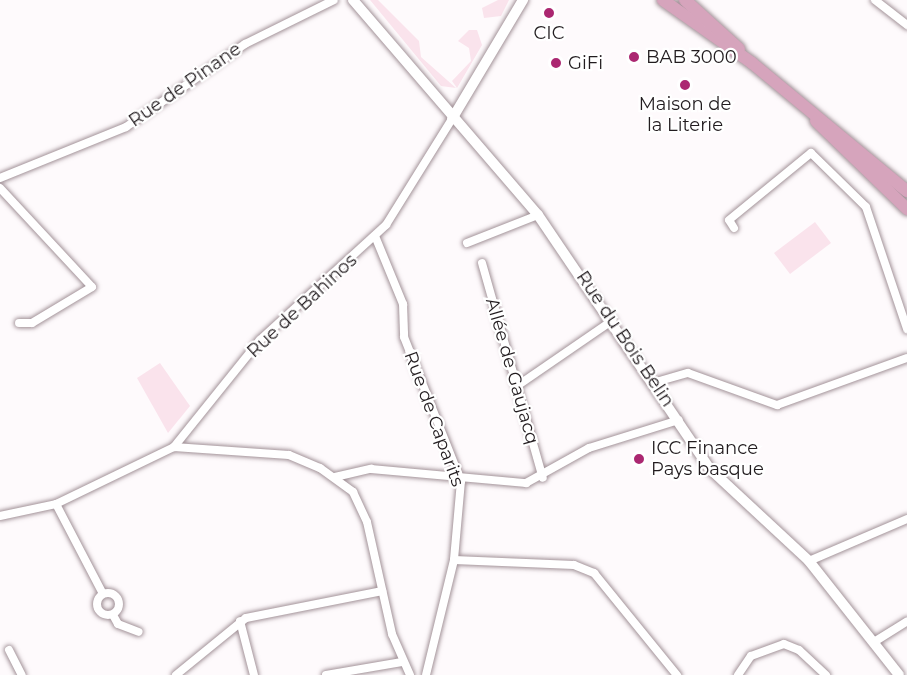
<!DOCTYPE html>
<html>
<head>
<meta charset="utf-8">
<style>
  body { margin:0 }
  #map { position:relative; width:907px; height:675px; overflow:hidden; background:#fefafc; font-family:Montserrat,sans-serif }
  div>[style] { position:absolute }
  .green>* { inset:0; background:#fae3ec }
  .roads { filter:drop-shadow(0 0 2px #a39399) drop-shadow(0 0 2px #a39399) }
  .street>* { height:8px; margin:-4px; padding:0 4px; transform-origin:4px; border-radius:4px; background:#fff }
  .street>.ring { margin:-4px; padding:0; box-sizing:content-box; background:none; border:8px solid #fff; border-radius:50% }
  .secondary>* { height:10px; margin:-5px; padding:0 5px; transform-origin:5px; border-radius:5px; background:#fff }
  .primary>* { height:12px; margin:-6px; padding:0 6px; transform-origin:6px; border-radius:6px; background:#d6a4bc }
  .dots>* { width:16px; height:16px; translate:-50% -50%; box-sizing:border-box; border:3px solid #fff; border-radius:50% }
  span { translate:-50% -50%; white-space:nowrap; text-align:center; line-height:1.15; -webkit-text-stroke:4.5px #fff; paint-order:stroke }
  .poi-label { font-size:18px; color:#221c1f }
  .left { translate:0 -50%; text-align:left }
  .street-label { font-size:18px; color:#221c1f }
</style>
</head>
<body>
<div id="map">
  <div class="green">
    <div style="clip-path:polygon(370px 0,378px 0,419px 41px,421px 57px,456px 88px,441px 86px)"></div>
    <div style="clip-path:polygon(498px 0,509px 0,501px 16px,484px 18px,482px 8px)"></div>
    <div style="clip-path:polygon(469px 30px,477px 30px,482px 45px,457px 88px,452px 81px,471px 61px,469px 48px,458px 41px)"></div>
    <div style="clip-path:polygon(815px 222px,831px 243px,790px 274px,774px 253px)"></div>
    <div style="clip-path:polygon(160px 363px,190px 406px,168px 433px,137px 378px)"></div>
  </div>
  <div class="roads">
    <div class="street">
      <div style="left:875px;top:0;width:41px;rotate:38deg"></div>
      <div style="left:0;top:178px;width:136px;rotate:-22deg"></div>
      <div style="left:126px;top:127px;width:145px;rotate:-34.9deg"></div>
      <div style="left:245px;top:44px;width:99px;rotate:-26.3deg"></div>
      <div style="left:0;top:188px;width:135px;rotate:47.1deg"></div>
      <div style="left:92px;top:287px;width:70px;rotate:149deg"></div>
      <div style="left:32px;top:323px;width:13px;rotate:180deg"></div>
      <div style="left:734px;top:228px;width:9px;rotate:-122deg"></div>
      <div style="left:729px;top:220px;width:106px;rotate:-39.3deg"></div>
      <div style="left:811px;top:153px;width:77px;rotate:44.5deg"></div>
      <div style="left:866px;top:207px;width:129px;rotate:71.4deg"></div>
      <div style="left:375px;top:236px;width:74px;rotate:67.6deg"></div>
      <div style="left:403px;top:304px;width:33px;rotate:88deg"></div>
      <div style="left:404px;top:337px;width:155px;rotate:68.4deg"></div>
      <div style="left:461px;top:481px;width:79px;rotate:95.1deg"></div>
      <div style="left:454px;top:560px;width:118px;rotate:103.7deg"></div>
      <div style="left:467px;top:243px;width:76px;rotate:-21.5deg"></div>
      <div style="left:482px;top:263px;width:223px;rotate:74.2deg"></div>
      <div style="left:656px;top:382px;width:33px;rotate:-16deg"></div>
      <div style="left:688px;top:373px;width:95px;rotate:19.8deg"></div>
      <div style="left:777px;top:405px;width:138px;rotate:-19.9deg"></div>
      <div style="left:517px;top:386px;width:116px;rotate:-34.5deg"></div>
      <div style="left:174px;top:447px;width:115px;rotate:4deg"></div>
      <div style="left:289px;top:455px;width:34px;rotate:23deg"></div>
      <div style="left:320px;top:468px;width:41px;rotate:36deg"></div>
      <div style="left:353px;top:492px;width:33px;rotate:65deg"></div>
      <div style="left:367px;top:522px;width:115px;rotate:77.4deg"></div>
      <div style="left:392px;top:634px;width:45px;rotate:66.3deg"></div>
      <div style="left:335px;top:477px;width:37px;rotate:-13deg"></div>
      <div style="left:371px;top:469px;width:156px;rotate:5.2deg"></div>
      <div style="left:526px;top:483px;width:72px;rotate:-29.1deg"></div>
      <div style="left:589px;top:448px;width:94px;rotate:-17.3deg"></div>
      <div style="left:56px;top:504px;width:99px;rotate:62.4deg"></div>
      <div style="left:0;top:516px;width:57px;rotate:-12.1deg"></div>
      <div style="left:56px;top:504px;width:131px;rotate:-25.8deg"></div>
      <div style="left:174px;top:447px;width:137px;rotate:-51.2deg"></div>
      <div style="left:260px;top:340px;width:171px;rotate:-42.4deg"></div>
      <div style="left:386px;top:225px;width:125px;rotate:-58.1deg"></div>
      <div style="left:454px;top:560px;width:120px;rotate:2.4deg"></div>
      <div style="left:574px;top:565px;width:22px;rotate:22deg"></div>
      <div style="left:594px;top:573px;width:132px;rotate:50.9deg"></div>
      <div style="left:809px;top:561px;width:107px;rotate:-23.2deg"></div>
      <div class="ring" style="left:97px;top:593px;width:14px;height:14px"></div>
      <div style="left:113px;top:615px;width:10px;rotate:61deg"></div>
      <div style="left:118px;top:624px;width:22px;rotate:21deg"></div>
      <div style="left:240px;top:621px;width:56px;rotate:75.5deg"></div>
      <div style="left:874px;top:642px;width:39px;rotate:-32deg"></div>
      <div style="left:9px;top:650px;width:28px;rotate:63deg"></div>
      <div style="left:176px;top:675px;width:90px;rotate:-39.2deg"></div>
      <div style="left:246px;top:618px;width:139px;rotate:-11.2deg"></div>
      <div style="left:326px;top:675px;width:77px;rotate:-9.7deg"></div>
      <div style="left:738px;top:675px;width:23px;rotate:-56deg"></div>
      <div style="left:751px;top:656px;width:35px;rotate:-20deg"></div>
      <div style="left:784px;top:644px;width:16px;rotate:22deg"></div>
      <div style="left:799px;top:650px;width:37px;rotate:43deg"></div>
    </div>
    <div class="secondary">
      <div style="left:353px;top:0;width:284px;rotate:49.3deg"></div>
      <div style="left:538px;top:215px;width:305px;rotate:55.9deg"></div>
      <div style="left:709px;top:468px;width:137px;rotate:42.9deg"></div>
      <div style="left:809px;top:561px;width:145px;rotate:51.7deg"></div>
      <div style="left:452px;top:119px;width:139px;rotate:-59.2deg"></div>
    </div>
    <div class="primary">
      <div style="left:663px;top:0;width:109px;rotate:35.3deg"></div>
      <div style="left:752px;top:63px;width:201px;rotate:39.6deg"></div>
      <div style="left:685px;top:0;width:73px;rotate:42.2deg"></div>
      <div style="left:816px;top:121px;width:127px;rotate:44deg"></div>
    </div>
  </div>
  <div class="dots">
    <div style="left:549px;top:13px;background:#ab2771"></div>
    <div style="left:634px;top:57px;background:#ab2771"></div>
    <div style="left:556px;top:63px;background:#ab2771"></div>
    <div style="left:685px;top:85px;background:#ab2771"></div>
    <div style="left:639px;top:459px;background:#ab2771"></div>
  </div>
  <div class="poi-label">
    <span style="left:549px;top:33px">CIC</span>
    <span class="left" style="left:646px;top:57px">BAB 3000</span>
    <span class="left" style="left:568px;top:63px">GiFi</span>
    <span style="left:685px;top:115px">Maison de<br>la Literie</span>
    <span class="left" style="left:651px;top:459px">ICC Finance<br>Pays basque</span>
  </div>
  <div class="street-label">
    <span style="left:185px;top:85px;rotate:-35deg">Rue de Pinane</span>
    <span style="left:302px;top:306px;rotate:-43deg">Rue de Bahinos</span>
    <span style="left:625px;top:339px;rotate:56deg">Rue du Bois Belin</span>
    <span style="left:512px;top:371px;rotate:74deg">Allée de Gaujacq</span>
    <span style="left:434px;top:419px;rotate:70deg">Rue de Caparits</span>
  </div>
</div>
</body>
</html>
